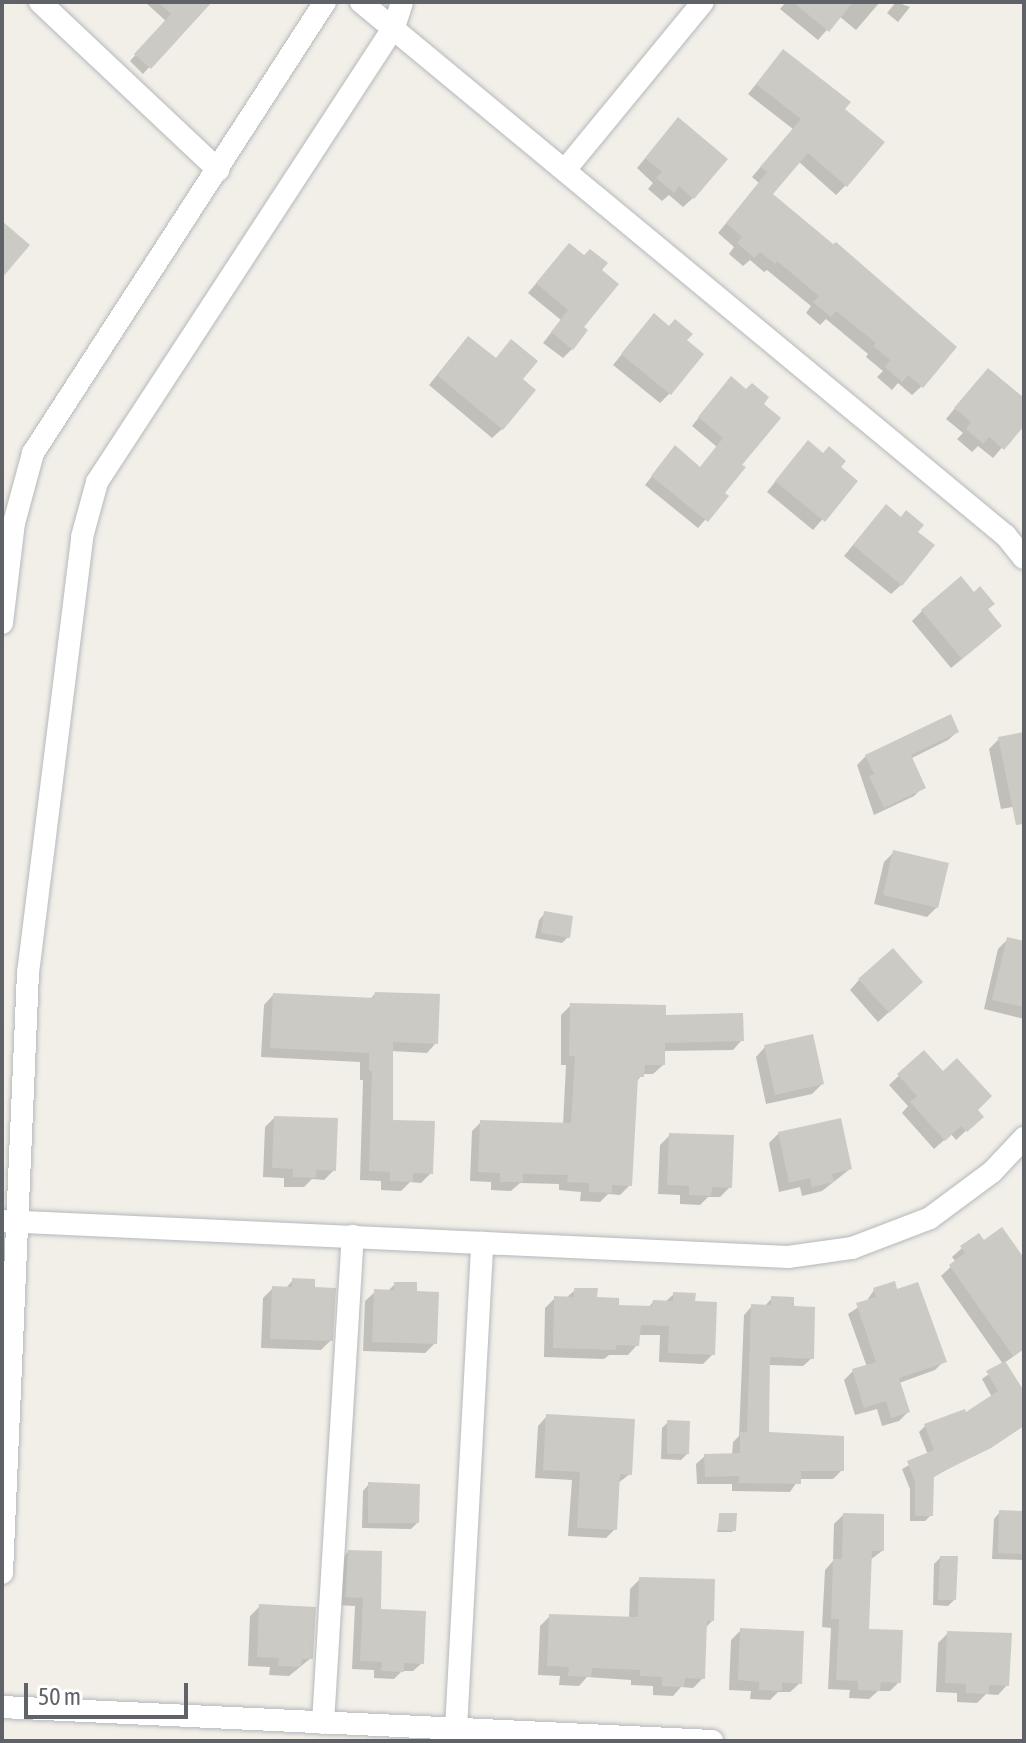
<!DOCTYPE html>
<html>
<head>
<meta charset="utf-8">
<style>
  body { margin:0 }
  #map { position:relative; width:1026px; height:1743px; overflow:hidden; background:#f1efe8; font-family:"Asap Condensed",sans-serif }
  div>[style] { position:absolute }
  .shadow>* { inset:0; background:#0003 }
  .building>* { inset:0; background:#cccac5 }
  .roads { filter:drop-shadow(0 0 2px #b5b8bc) drop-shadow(0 0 2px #b5b8bc) }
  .minor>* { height:22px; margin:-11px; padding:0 11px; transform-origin:11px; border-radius:11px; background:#fff }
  span { translate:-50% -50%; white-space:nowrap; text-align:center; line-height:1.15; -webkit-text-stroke:8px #fff; paint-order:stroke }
  .frame { position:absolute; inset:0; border:4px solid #5f6368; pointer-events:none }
  .scale { position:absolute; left:24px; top:1683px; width:164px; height:36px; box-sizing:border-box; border:4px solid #5f6368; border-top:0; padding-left:10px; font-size:24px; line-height:28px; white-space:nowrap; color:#5f6368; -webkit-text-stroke:6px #fff; paint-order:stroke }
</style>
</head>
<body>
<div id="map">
  <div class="shadow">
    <div style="clip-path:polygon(145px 2px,209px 2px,143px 74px,130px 61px,166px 21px)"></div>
    <div style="clip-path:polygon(786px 2px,880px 2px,856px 30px,839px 16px,818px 40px,780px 9px)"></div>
    <div style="clip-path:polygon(896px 2px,910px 7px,898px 22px,887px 13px)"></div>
    <div style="clip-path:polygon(783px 51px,842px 109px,846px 185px,836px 195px,798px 161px,770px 194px,922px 386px,912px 395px,898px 383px,892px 390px,877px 377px,883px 371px,866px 357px,868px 354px,826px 319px,820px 325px,806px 313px,811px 306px,767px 270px,764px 272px,750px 260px,743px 266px,729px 254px,734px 247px,718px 233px,759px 183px,752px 177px,793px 129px,748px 94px)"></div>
    <div style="clip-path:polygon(669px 130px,693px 198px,683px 207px,669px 195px,662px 201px,648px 189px,653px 183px,637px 168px)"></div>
    <div style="clip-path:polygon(560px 255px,600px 270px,581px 327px,572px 349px,563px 358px,543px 343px,561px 320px,528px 293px)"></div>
    <div style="clip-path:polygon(645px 326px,669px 328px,684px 341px,669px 394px,660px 403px,613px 365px)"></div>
    <div style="clip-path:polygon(459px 348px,520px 379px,502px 429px,492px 438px,429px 385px)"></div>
    <div style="clip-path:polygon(978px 380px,1024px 401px,1024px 422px,993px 458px,978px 446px,972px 452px,957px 439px,963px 433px,946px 419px)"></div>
    <div style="clip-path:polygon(723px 387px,740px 465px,723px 493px,726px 496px,698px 528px,645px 485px,668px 456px,700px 469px,717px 447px,692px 426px)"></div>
    <div style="clip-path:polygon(798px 453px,823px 455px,855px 482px,813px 530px,767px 492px)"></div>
    <div style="clip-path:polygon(876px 517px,900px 519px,916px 532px,901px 585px,891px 594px,844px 556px)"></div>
    <div style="clip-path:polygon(974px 594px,986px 610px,990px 636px,951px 668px,912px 621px,922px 611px)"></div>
    <div style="clip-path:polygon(957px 732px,948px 740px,910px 759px,923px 787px,914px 796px,874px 815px,857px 765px,866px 756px)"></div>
    <div style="clip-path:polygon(1024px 734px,1024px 805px,1001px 809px,989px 749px,999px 739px)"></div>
    <div style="clip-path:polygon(894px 852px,937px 907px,927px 917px,874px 904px,884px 862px)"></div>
    <div style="clip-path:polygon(545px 913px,568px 937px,562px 943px,535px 938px,539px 920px)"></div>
    <div style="clip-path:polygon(1008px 939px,1024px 943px,1024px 1019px,984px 1009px,998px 949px)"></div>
    <div style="clip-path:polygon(859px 980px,911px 992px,878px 1022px,850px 990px)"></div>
    <div style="clip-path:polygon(375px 994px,436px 1043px,427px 1053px,391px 1051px,391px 1122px,431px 1173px,421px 1183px,410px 1182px,401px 1191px,381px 1190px,381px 1181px,360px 1180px,363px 1080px,360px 1080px,360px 1062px,261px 1057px,264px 1005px,273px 995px,369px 1000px)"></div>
    <div style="clip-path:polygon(571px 1005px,664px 1017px,742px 1040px,733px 1050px,663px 1051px,663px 1065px,653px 1074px,642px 1074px,636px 1083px,630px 1185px,620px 1195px,608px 1194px,600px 1202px,580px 1201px,581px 1192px,559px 1190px,559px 1184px,520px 1183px,511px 1191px,491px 1190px,491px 1182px,470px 1181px,472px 1131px,481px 1122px,563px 1125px,566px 1065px,561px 1065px,561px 1015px)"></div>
    <div style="clip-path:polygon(765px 1047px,822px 1084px,812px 1094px,766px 1104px,756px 1057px)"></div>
    <div style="clip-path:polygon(924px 1052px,976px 1110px,971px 1126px,956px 1140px,951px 1134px,934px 1149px,902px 1113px,908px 1106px,889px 1085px)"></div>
    <div style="clip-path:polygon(274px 1118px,334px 1170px,324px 1180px,312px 1179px,304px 1187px,284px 1187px,284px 1178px,263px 1177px,265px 1127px)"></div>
    <div style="clip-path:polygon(779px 1133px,850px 1169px,822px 1191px,802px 1196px,800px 1187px,779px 1192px,769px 1143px)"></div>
    <div style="clip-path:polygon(670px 1135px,730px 1187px,720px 1197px,708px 1197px,700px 1205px,680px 1204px,680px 1195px,658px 1194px,660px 1145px)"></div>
    <div style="clip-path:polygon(983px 1242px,1024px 1261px,1024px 1349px,1004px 1363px,1024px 1394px,1024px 1426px,932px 1478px,931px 1515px,925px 1521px,910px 1521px,910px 1489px,902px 1469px,928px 1455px,919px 1432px,925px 1426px,965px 1415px,992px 1397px,982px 1379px,1003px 1364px,941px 1276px,956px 1262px,952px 1257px,962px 1248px)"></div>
    <div style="clip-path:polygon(293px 1280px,331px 1340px,321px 1350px,261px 1348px,263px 1298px,273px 1288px,285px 1289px)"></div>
    <div style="clip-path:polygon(395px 1284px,415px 1293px,435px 1343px,425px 1353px,363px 1351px,365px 1301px,375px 1292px,387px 1292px)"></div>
    <div style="clip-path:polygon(575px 1290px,617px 1307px,648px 1308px,653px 1302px,665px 1302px,674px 1294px,713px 1354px,703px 1364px,659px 1362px,660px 1335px,638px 1335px,637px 1345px,628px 1355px,609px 1355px,604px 1359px,544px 1357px,545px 1308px,555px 1298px,566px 1298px)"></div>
    <div style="clip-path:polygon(874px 1290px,944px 1361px,935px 1370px,899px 1383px,908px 1412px,899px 1421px,882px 1426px,877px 1409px,855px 1415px,844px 1380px,853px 1371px,867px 1367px,848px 1314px,866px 1302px)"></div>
    <div style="clip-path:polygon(772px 1298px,792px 1307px,812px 1358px,803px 1366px,768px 1365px,767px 1434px,842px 1470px,833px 1479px,799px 1479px,790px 1492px,732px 1491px,732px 1484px,697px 1484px,696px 1464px,705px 1456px,732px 1455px,733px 1442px,739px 1436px,744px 1315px,752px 1306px,764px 1307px)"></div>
    <div style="clip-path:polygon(547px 1416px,630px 1474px,618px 1483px,615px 1529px,606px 1538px,568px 1536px,572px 1480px,535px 1478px,538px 1426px)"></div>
    <div style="clip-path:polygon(668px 1422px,687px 1454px,681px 1460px,661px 1459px,662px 1428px)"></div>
    <div style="clip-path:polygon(369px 1484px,417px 1523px,411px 1529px,362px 1528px,363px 1491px)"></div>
    <div style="clip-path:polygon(1000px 1512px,1024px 1513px,1024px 1560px,992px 1559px,994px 1519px)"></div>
    <div style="clip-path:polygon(720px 1515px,734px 1530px,732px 1532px,717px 1532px)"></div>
    <div style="clip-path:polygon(843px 1515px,882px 1551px,870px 1560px,867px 1631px,899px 1682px,890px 1691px,878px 1691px,869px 1699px,849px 1698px,850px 1690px,828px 1689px,831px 1628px,822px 1627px,825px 1570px,833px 1561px,834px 1524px)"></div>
    <div style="clip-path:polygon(348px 1552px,378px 1611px,422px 1663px,413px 1671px,402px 1671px,394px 1679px,374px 1678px,374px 1670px,352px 1669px,355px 1606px,337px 1605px,340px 1561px)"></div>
    <div style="clip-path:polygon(940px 1558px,954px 1600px,948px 1606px,933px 1605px,934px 1564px)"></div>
    <div style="clip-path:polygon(640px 1579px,712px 1621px,705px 1628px,703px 1678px,693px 1688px,681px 1687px,673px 1696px,653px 1695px,653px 1686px,631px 1685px,631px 1680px,587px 1677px,579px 1686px,559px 1685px,560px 1676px,538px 1675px,540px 1626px,550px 1616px,629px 1619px,630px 1589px)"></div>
    <div style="clip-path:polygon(260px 1606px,311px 1658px,289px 1676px,269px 1675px,270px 1667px,248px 1666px,250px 1616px)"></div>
    <div style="clip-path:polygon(741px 1630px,800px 1683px,790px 1692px,778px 1692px,770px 1700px,750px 1699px,751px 1691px,729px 1690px,731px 1640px)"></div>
    <div style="clip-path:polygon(948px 1633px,1007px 1685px,998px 1695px,986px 1694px,977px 1703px,957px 1702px,957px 1693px,936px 1692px,938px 1643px)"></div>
  </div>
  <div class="building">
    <div style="clip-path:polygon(158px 2px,212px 2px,151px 69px,134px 54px,171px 14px)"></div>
    <div style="clip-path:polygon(793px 2px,853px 2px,829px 32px)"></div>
    <div style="clip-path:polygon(783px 49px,851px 102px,845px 109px,885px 142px,847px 187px,808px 153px,773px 194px,833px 244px,836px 242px,957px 347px,923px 388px,908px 375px,902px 382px,885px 367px,890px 360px,873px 346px,876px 343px,836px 311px,831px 317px,813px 302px,819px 296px,777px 261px,775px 264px,760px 252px,754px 258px,737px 243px,742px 237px,726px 223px,767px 172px,760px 167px,801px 119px,756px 84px)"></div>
    <div style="clip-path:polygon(678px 117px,728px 159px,694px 199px,679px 186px,674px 193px,656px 178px,662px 172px,645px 158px)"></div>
    <div style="clip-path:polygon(2px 221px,30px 245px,2px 278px)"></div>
    <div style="clip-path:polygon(569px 243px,584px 255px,590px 249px,608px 263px,602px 270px,619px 284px,584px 327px,588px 330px,573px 350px,551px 332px,568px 310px,536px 283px)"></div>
    <div style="clip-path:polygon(654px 313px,669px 326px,675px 319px,693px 334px,687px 340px,704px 354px,671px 395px,621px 354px)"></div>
    <div style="clip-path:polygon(468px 336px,496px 358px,511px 339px,538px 361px,523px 379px,536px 390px,503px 430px,437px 375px)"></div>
    <div style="clip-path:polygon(988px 368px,1024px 398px,1024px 426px,1004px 450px,989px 437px,983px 444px,966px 429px,971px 422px,954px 408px)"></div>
    <div style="clip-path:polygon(731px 376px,746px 389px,752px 383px,769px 397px,764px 404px,781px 418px,742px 465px,746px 467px,725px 493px,729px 496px,708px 522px,651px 476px,675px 445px,700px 467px,723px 438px,698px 417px)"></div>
    <div style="clip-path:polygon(808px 440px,823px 453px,829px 446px,846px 461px,841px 467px,858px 481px,825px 522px,775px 481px)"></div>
    <div style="clip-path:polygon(886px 504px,901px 517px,906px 510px,924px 525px,918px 532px,935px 545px,902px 586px,853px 545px)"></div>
    <div style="clip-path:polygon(961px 576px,974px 592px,980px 586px,995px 604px,988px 609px,1002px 626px,962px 659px,921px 610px)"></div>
    <div style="clip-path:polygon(951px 714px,959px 732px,911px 755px,926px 788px,884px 808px,869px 776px,874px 774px,865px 755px)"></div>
    <div style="clip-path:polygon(1024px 732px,1024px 824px,1016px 825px,998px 737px)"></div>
    <div style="clip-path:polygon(893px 850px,949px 863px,938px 908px,883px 895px)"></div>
    <div style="clip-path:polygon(544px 911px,573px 916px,570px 938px,541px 933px)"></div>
    <div style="clip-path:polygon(1007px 937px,1024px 941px,1024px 1007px,992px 1000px)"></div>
    <div style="clip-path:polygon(893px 948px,923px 982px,889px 1013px,858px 979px)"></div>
    <div style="clip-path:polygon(375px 992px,440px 994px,438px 1044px,393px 1042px,393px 1120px,435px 1121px,433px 1174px,413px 1173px,413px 1182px,390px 1181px,390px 1172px,369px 1171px,372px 1071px,369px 1071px,369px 1053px,270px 1048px,273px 993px,374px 998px)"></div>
    <div style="clip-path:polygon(570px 1003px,666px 1005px,666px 1015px,743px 1013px,744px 1041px,665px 1043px,665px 1065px,645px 1065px,644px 1077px,638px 1077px,632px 1186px,612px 1185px,612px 1193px,589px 1192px,589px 1183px,567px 1182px,568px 1175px,523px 1174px,523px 1182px,500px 1182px,500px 1173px,478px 1172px,480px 1120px,571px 1123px,575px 1056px,569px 1056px)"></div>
    <div style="clip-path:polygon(813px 1034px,824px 1084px,775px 1095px,764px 1045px)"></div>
    <div style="clip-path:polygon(924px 1050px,943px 1071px,957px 1058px,992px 1096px,978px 1110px,984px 1117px,967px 1132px,961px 1126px,945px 1141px,910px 1102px,917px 1096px,897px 1074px)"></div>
    <div style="clip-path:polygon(274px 1116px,338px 1118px,336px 1171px,316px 1170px,316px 1178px,293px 1177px,293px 1169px,272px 1168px)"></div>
    <div style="clip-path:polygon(841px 1118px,852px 1169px,832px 1174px,834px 1182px,812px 1187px,810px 1178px,789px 1183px,778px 1132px)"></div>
    <div style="clip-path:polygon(669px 1133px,734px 1135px,732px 1188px,712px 1187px,711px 1196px,689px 1195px,689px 1186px,667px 1185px)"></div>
    <div style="clip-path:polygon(1002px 1227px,1024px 1258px,1024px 1348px,1013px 1356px,949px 1265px,965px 1253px,960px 1246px,979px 1233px,984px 1240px)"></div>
    <div style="clip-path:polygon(292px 1278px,315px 1279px,315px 1287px,336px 1288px,333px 1341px,270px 1339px,272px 1286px,292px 1287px)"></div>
    <div style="clip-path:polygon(895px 1281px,897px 1289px,918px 1282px,947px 1362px,899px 1378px,910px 1412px,891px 1418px,886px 1401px,864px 1408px,852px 1369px,876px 1362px,856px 1303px,876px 1297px,873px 1288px)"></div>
    <div style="clip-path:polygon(394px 1282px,417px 1282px,417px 1291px,439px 1292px,437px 1344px,372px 1342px,374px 1289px,394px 1290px)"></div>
    <div style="clip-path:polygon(574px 1288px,598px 1288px,597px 1297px,619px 1298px,619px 1305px,652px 1306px,653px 1300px,673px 1301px,673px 1292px,696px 1293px,695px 1301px,717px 1302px,715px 1355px,668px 1353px,669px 1326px,641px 1325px,639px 1346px,616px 1345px,616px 1350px,553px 1348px,554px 1296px,574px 1297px)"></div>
    <div style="clip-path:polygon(771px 1296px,794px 1297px,794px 1306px,815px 1307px,814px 1359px,770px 1357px,769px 1432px,844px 1436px,844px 1471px,801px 1471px,801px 1484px,739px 1483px,739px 1476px,705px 1477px,704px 1454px,740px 1453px,740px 1432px,747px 1432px,751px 1304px,771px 1305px)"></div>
    <div style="clip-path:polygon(1005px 1361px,1024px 1391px,1024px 1426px,991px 1448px,934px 1476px,933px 1516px,915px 1516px,915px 1482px,907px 1461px,934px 1450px,924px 1424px,965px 1409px,966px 1412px,998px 1391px,986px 1371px)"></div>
    <div style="clip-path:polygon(546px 1414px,635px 1419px,632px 1475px,620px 1474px,617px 1530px,577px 1528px,580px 1472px,543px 1470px)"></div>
    <div style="clip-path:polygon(667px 1420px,690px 1421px,689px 1454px,667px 1454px)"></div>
    <div style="clip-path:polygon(368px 1482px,420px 1484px,419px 1523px,368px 1523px)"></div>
    <div style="clip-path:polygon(999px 1510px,1024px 1511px,1024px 1554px,998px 1553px)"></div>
    <div style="clip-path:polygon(719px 1513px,737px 1513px,736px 1531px,718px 1530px)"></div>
    <div style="clip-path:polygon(843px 1513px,884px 1514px,884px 1551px,872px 1551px,869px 1629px,903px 1630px,901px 1683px,881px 1682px,880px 1691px,858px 1690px,858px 1681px,836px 1680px,839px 1619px,831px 1619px,833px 1559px,842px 1559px)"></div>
    <div style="clip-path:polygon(348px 1550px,382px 1551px,381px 1609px,426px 1611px,424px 1664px,404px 1663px,404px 1672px,381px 1671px,382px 1662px,360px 1661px,363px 1598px,345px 1597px)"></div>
    <div style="clip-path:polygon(940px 1556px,958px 1556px,956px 1600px,938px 1600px)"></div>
    <div style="clip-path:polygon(639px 1577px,715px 1579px,714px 1621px,707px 1621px,705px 1679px,685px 1678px,684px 1687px,662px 1686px,662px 1677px,640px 1676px,640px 1670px,592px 1668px,591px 1677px,568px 1676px,569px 1667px,547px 1666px,549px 1614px,638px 1617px)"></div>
    <div style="clip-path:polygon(259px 1604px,316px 1607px,313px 1659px,302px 1659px,301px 1667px,278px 1666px,279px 1658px,257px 1657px)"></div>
    <div style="clip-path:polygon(740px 1628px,804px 1631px,802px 1684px,782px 1682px,782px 1691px,759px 1690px,759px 1682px,738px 1680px)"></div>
    <div style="clip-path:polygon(947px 1631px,1012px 1633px,1009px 1686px,989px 1685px,989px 1694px,966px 1693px,966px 1684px,945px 1683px)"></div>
  </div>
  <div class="roads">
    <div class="minor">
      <div style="left:40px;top:2px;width:245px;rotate:43.3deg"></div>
      <div style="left:361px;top:2px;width:837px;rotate:39.62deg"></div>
      <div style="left:1006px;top:536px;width:28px;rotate:51deg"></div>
      <div style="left:565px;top:170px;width:217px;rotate:-50.6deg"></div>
      <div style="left:2px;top:623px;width:101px;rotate:-83.2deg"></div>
      <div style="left:14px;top:523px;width:73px;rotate:-74.8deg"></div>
      <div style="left:33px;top:453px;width:537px;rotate:-57.08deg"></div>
      <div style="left:2px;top:1221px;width:787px;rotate:2.62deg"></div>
      <div style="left:788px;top:1257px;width:65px;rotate:-8deg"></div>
      <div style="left:852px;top:1248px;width:84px;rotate:-21deg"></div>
      <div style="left:930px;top:1218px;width:77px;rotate:-36.6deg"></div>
      <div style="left:992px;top:1172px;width:47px;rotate:-46.7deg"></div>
      <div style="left:2px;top:1573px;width:601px;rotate:-87.52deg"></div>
      <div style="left:28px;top:973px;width:439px;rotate:-82.9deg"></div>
      <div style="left:82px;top:537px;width:57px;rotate:-74.7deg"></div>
      <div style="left:97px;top:482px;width:543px;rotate:-56.87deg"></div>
      <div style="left:394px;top:27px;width:26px;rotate:-72deg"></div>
      <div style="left:2px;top:1707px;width:711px;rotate:2.74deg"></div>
      <div style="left:323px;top:1723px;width:488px;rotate:-86.5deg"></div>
      <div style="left:456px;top:1729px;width:487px;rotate:-86.9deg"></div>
    </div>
  </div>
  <div class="frame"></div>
  <div class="scale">50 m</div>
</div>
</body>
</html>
